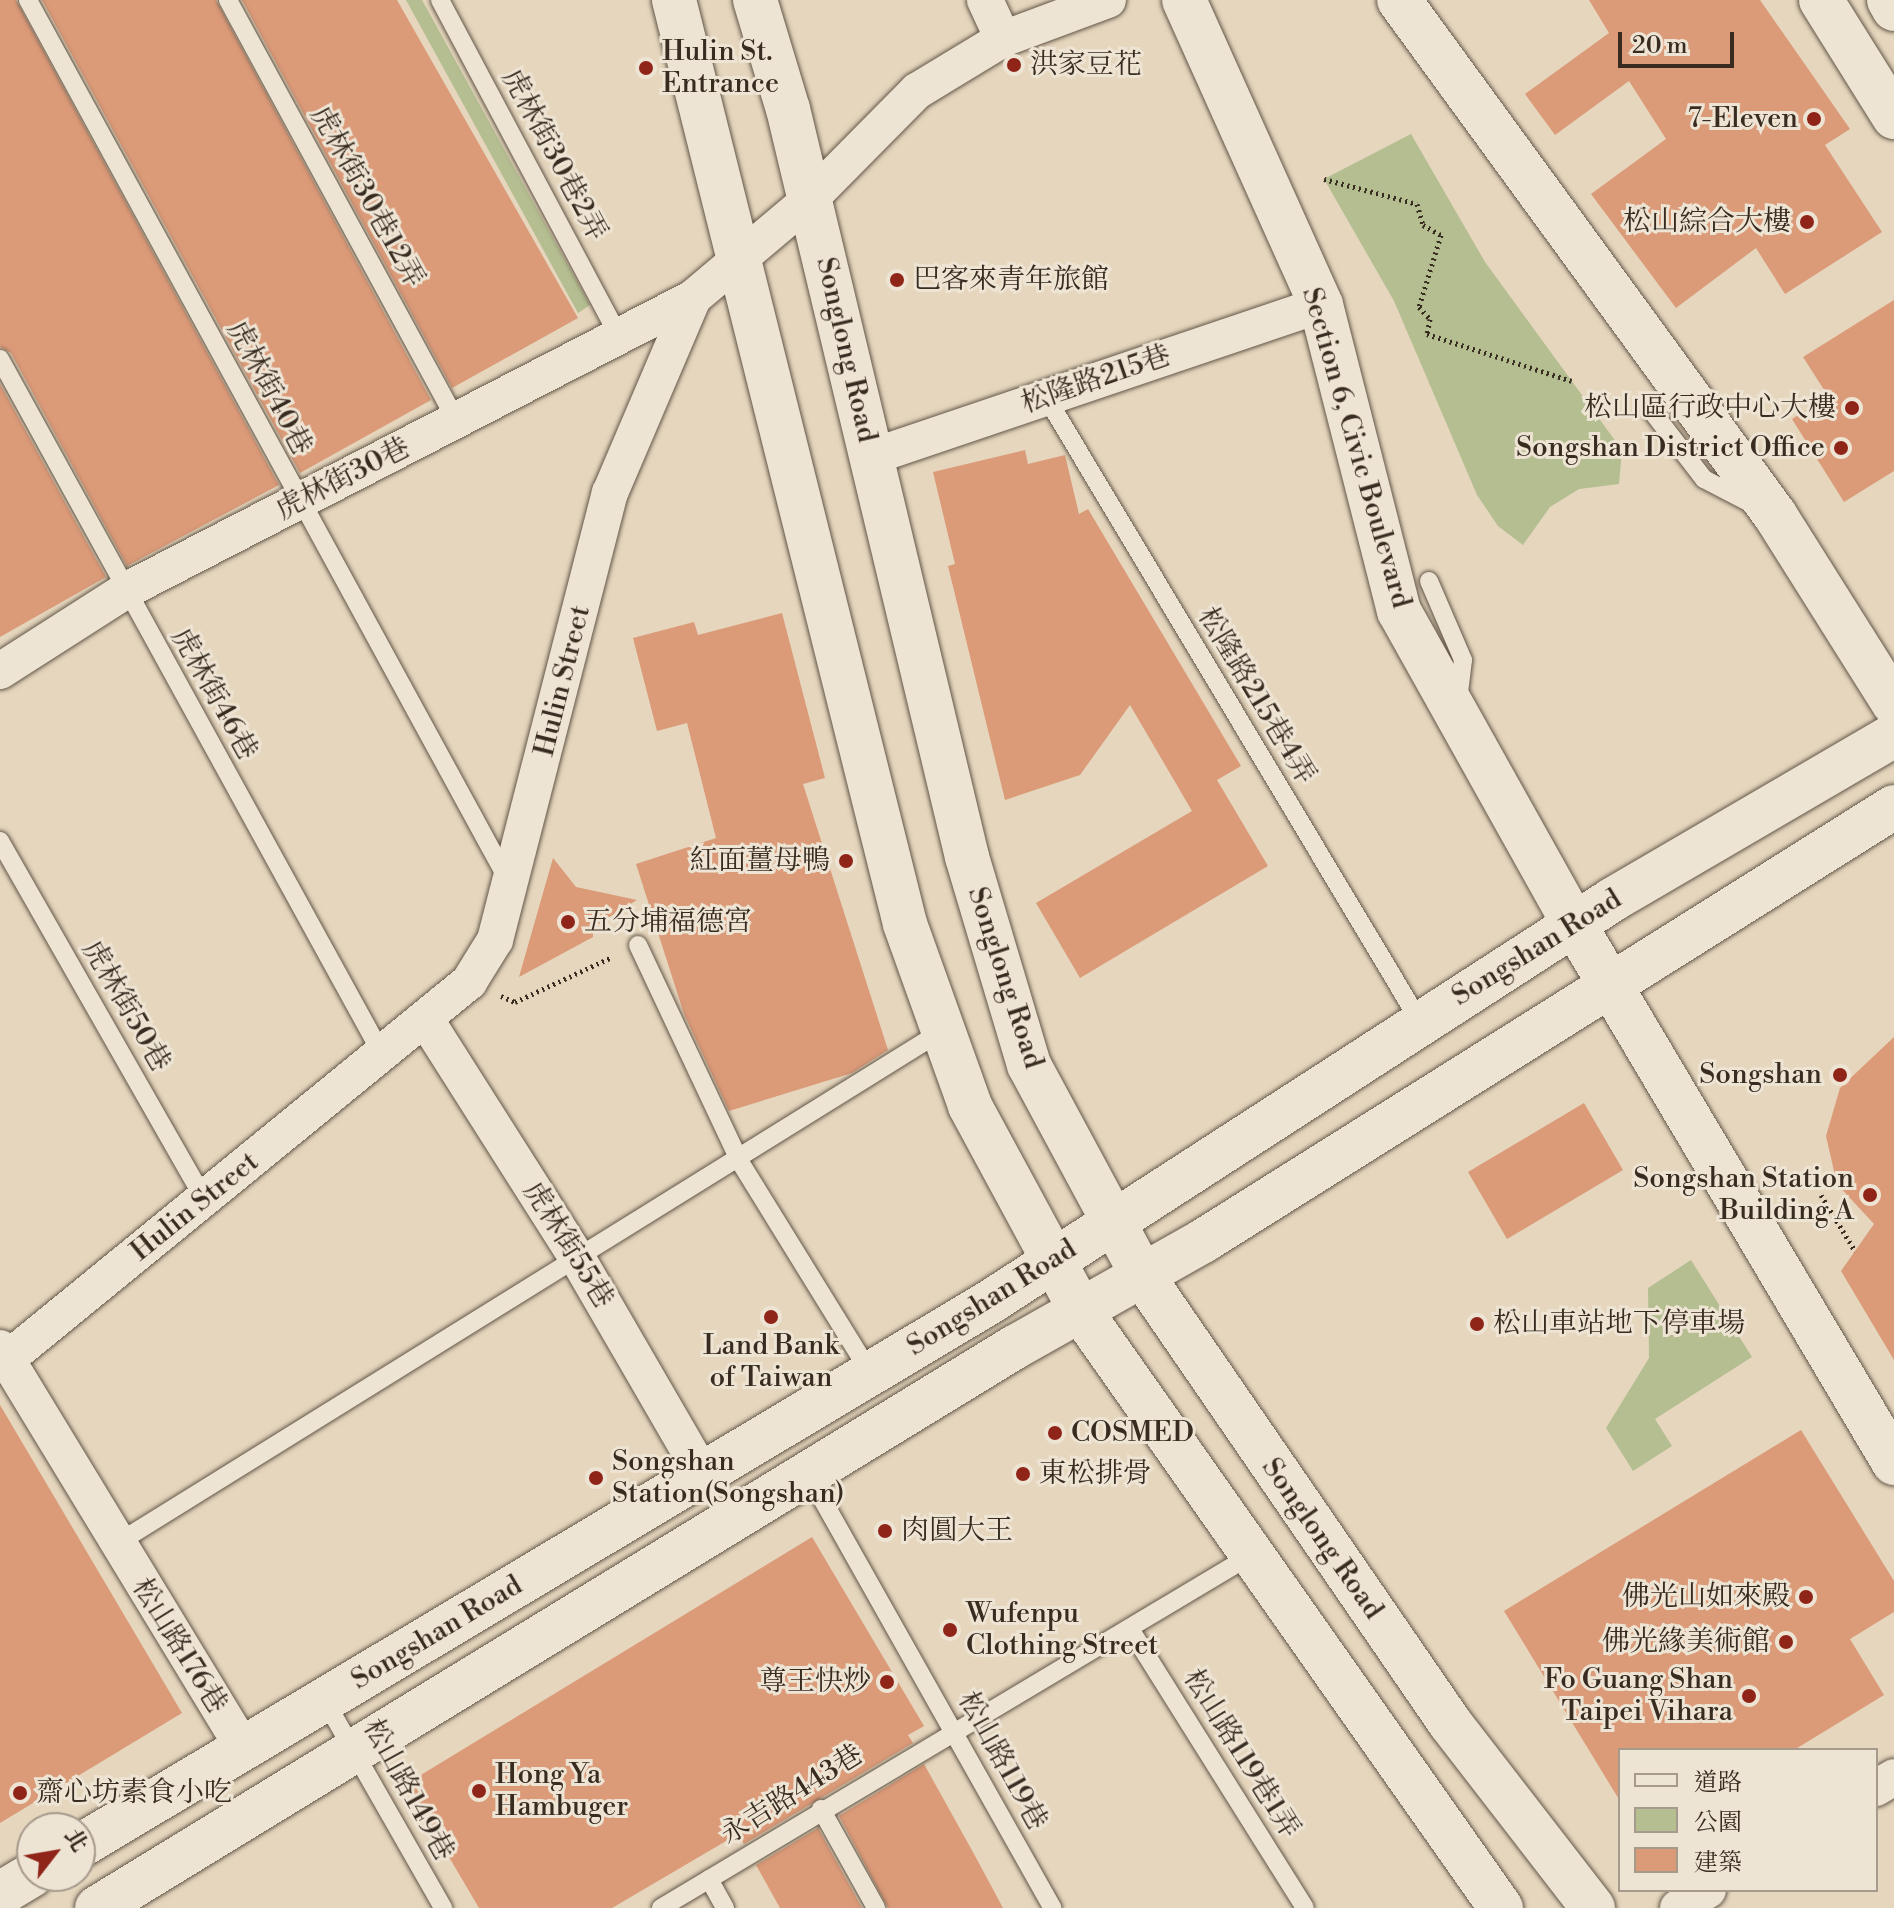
<!DOCTYPE html>
<html>
<head>
<meta charset="utf-8">
<style>
  body { margin:0 }
  #map { position:relative; width:1894px; height:1908px; overflow:hidden; background:#e5d6bd; font-family:"Libre Bodoni","Noto Serif TC",serif }
  div>[style] { position:absolute }
  .green>* { inset:0; background:#b5be91 }
  .building>* { inset:0; background:#db9a78 }
  .path>* { height:5px; margin-top:-2.5px; transform-origin:0; background:repeating-linear-gradient(90deg,#382c21 0 2px,transparent 0 6px) }
  .roads { filter:drop-shadow(0 0 2px #635648) drop-shadow(0 0 2px #635648) }
  .service>* { height:18px; margin:-9px; padding:0 9px; transform-origin:9px; border-radius:9px; background:#eee4d4 }
  .minor>* { height:36px; margin:-18px; padding:0 18px; transform-origin:18px; border-radius:18px; background:#eee4d4 }
  .tertiary>* { height:44px; margin:-22px; padding:0 22px; transform-origin:22px; border-radius:22px; background:#eee4d4 }
  .secondary>* { height:44px; margin:-22px; padding:0 22px; transform-origin:22px; border-radius:22px; background:#eee4d4 }
  .dots>* { width:22px; height:22px; translate:-50% -50%; box-sizing:border-box; border:4px solid #eee4d4; border-radius:50% }
  span { translate:-50% -50%; white-space:nowrap; text-align:center; line-height:1.15; -webkit-text-stroke:6px #eee4d4; paint-order:stroke }
  .poi-label { font-size:28px; color:#382c21 }
  .left { translate:0 -50%; text-align:left }
  .right { translate:-100% -50%; text-align:right }
  .street-label { font-size:28px; color:#382c21 }
  .legend { position:absolute; left:1618px; top:1748px; width:260px; height:144px; box-sizing:border-box; background:#eee4d4; border:2px solid #a59a8c; margin:0; padding:10px 14px; list-style:none; font-size:24px; color:#382c21 }
  .legend li { display:flex; align-items:center; gap:16px; height:40px }
  .legend b { width:40px; border:2px solid #a59a8c }
  .north { position:absolute; left:16px; top:1812px; width:80px; height:80px; box-sizing:border-box; background:#eee4d4; border:2px solid #a59a8c; border-radius:50%; rotate:59deg; font-size:22px; font-weight:700; line-height:32px; text-align:center; color:#382c21 }
  .north::after { content:''; display:block; margin:auto; width:28px; height:36px; background:#8f2418; clip-path:polygon(50% 0,100% 100%,50% 72%,0 100%) }
  .scale { position:absolute; left:1618px; top:32px; width:116px; height:36px; box-sizing:border-box; border:4px solid #382c21; border-top:0; padding-left:10px; font-size:24px; line-height:28px; white-space:nowrap; color:#382c21; -webkit-text-stroke:6px #eee4d4; paint-order:stroke }
</style>
</head>
<body>
<div id="map">
  <div class="green">
    <div style="clip-path:polygon(406px 0,422px 0,590px 305px,578px 313px)"></div>
    <div style="clip-path:polygon(1411px 134px,1485px 262px,1622px 450px,1619px 484px,1579px 489px,1550px 507px,1523px 545px,1498px 526px,1477px 495px,1394px 301px,1324px 179px)"></div>
    <div style="clip-path:polygon(1691px 1260px,1752px 1357px,1655px 1419px,1672px 1446px,1633px 1471px,1606px 1428px,1649px 1358px,1648px 1288px)"></div>
  </div>
  <div class="building">
    <div style="clip-path:polygon(0 0,16px 0,279px 485px,127px 566px,11px 353px,0 347px)"></div>
    <div style="clip-path:polygon(42px 0,216px 0,431px 400px,300px 473px)"></div>
    <div style="clip-path:polygon(242px 0,397px 0,578px 318px,452px 388px)"></div>
    <div style="clip-path:polygon(1589px 0,1760px 0,1850px 129px,1825px 145px,1882px 232px,1785px 294px,1756px 248px,1676px 308px,1591px 194px,1666px 139px,1629px 81px,1555px 135px,1525px 94px,1609px 33px)"></div>
    <div style="clip-path:polygon(1894px 300px,1894px 471px,1844px 502px,1792px 419px,1828px 396px,1803px 357px)"></div>
    <div style="clip-path:polygon(0 384px,106px 577px,0 637px)"></div>
    <div style="clip-path:polygon(1025px 450px,1028px 464px,1065px 455px,1079px 514px,1088px 509px,1241px 766px,1217px 780px,1268px 866px,1080px 978px,1036px 903px,1192px 811px,1130px 705px,1080px 775px,1005px 800px,948px 566px,955px 564px,933px 472px)"></div>
    <div style="clip-path:polygon(782px 613px,825px 778px,803px 784px,888px 1050px,852px 1073px,729px 1111px,684px 1014px,636px 864px,716px 838px,687px 723px,657px 731px,633px 638px,694px 622px,698px 635px)"></div>
    <div style="clip-path:polygon(553px 858px,576px 887px,637px 900px,593px 927px,593px 937px,519px 977px)"></div>
    <div style="clip-path:polygon(1894px 1037px,1894px 1360px,1841px 1271px,1874px 1224px,1837px 1184px,1826px 1136px,1840px 1088px)"></div>
    <div style="clip-path:polygon(1584px 1103px,1623px 1170px,1507px 1239px,1468px 1172px)"></div>
    <div style="clip-path:polygon(0 1405px,182px 1713px,0 1823px)"></div>
    <div style="clip-path:polygon(1801px 1430px,1894px 1581px,1894px 1612px,1850px 1639px,1884px 1695px,1794px 1750px,1620px 1750px,1620px 1801px,1504px 1611px)"></div>
    <div style="clip-path:polygon(812px 1537px,924px 1726px,908px 1735px,913px 1743px,744px 1844px,738px 1834px,612px 1908px,479px 1908px,406px 1784px)"></div>
    <div style="clip-path:polygon(924px 1764px,974px 1854px,1003px 1908px,888px 1908px,839px 1816px)"></div>
    <div style="clip-path:polygon(818px 1828px,862px 1908px,780px 1908px,756px 1865px)"></div>
  </div>
  <div class="path">
    <div style="left:1324px;top:179px;width:96px;rotate:15deg"></div>
    <div style="left:1417px;top:204px;width:22px;rotate:74deg"></div>
    <div style="left:1423px;top:225px;width:21px;rotate:29deg"></div>
    <div style="left:1441px;top:235px;width:75px;rotate:107deg"></div>
    <div style="left:1419px;top:307px;width:16px;rotate:47deg"></div>
    <div style="left:1430px;top:319px;width:15px;rotate:101deg"></div>
    <div style="left:1427px;top:334px;width:152px;rotate:18deg"></div>
    <div style="left:501px;top:996px;width:15px;rotate:23deg"></div>
    <div style="left:515px;top:1002px;width:107px;rotate:-24.9deg"></div>
    <div style="left:1821px;top:1195px;width:66px;rotate:58.7deg"></div>
  </div>
  <div class="roads">
    <div class="service">
      <div style="left:28px;top:0;width:1005px;rotate:61.39deg"></div>
      <div style="left:228px;top:0;width:478px;rotate:61.5deg"></div>
      <div style="left:440px;top:0;width:381px;rotate:62deg"></div>
      <div style="left:0;top:359px;width:793px;rotate:61.21deg"></div>
      <div style="left:1046px;top:397px;width:728px;rotate:59.1deg"></div>
      <div style="left:1651px;top:410px;width:87px;rotate:52.5deg"></div>
      <div style="left:1704px;top:479px;width:56px;rotate:27.5deg"></div>
      <div style="left:1429px;top:581px;width:86px;rotate:66.7deg"></div>
      <div style="left:1463px;top:660px;width:39px;rotate:97deg"></div>
      <div style="left:0;top:841px;width:411px;rotate:60.3deg"></div>
      <div style="left:638px;top:945px;width:240px;rotate:64.8deg"></div>
      <div style="left:740px;top:1162px;width:249px;rotate:58.3deg"></div>
      <div style="left:808px;top:1474px;width:498px;rotate:60.6deg"></div>
      <div style="left:116px;top:1544px;width:972px;rotate:-31.84deg"></div>
      <div style="left:1130px;top:1629px;width:329px;rotate:57.9deg"></div>
      <div style="left:324px;top:1699px;width:241px;rotate:60.3deg"></div>
      <div style="left:821px;top:1809px;width:113px;rotate:60.9deg"></div>
      <div style="left:709px;top:1879px;width:33px;rotate:61deg"></div>
      <div style="left:661px;top:1908px;width:684px;rotate:-30.88deg"></div>
    </div>
    <div class="minor">
      <div style="left:985px;top:0;width:43px;rotate:65.2deg"></div>
      <div style="left:871px;top:457px;width:475px;rotate:-18.7deg"></div>
      <div style="left:0;top:671px;width:148px;rotate:-32.6deg"></div>
      <div style="left:125px;top:591px;width:639px;rotate:-27.29deg"></div>
      <div style="left:426px;top:1020px;width:285px;rotate:57.6deg"></div>
      <div style="left:579px;top:1261px;width:247px;rotate:59.9deg"></div>
      <div style="left:0;top:1348px;width:468px;rotate:58.7deg"></div>
      <div style="left:0;top:1365px;width:606px;rotate:-39.24deg"></div>
      <div style="left:469px;top:982px;width:49px;rotate:-58.2deg"></div>
      <div style="left:495px;top:940px;width:462px;rotate:-75.6deg"></div>
      <div style="left:610px;top:493px;width:212px;rotate:-66.9deg"></div>
      <div style="left:693px;top:298px;width:153px;rotate:-40.2deg"></div>
      <div style="left:810px;top:199px;width:152px;rotate:-45.3deg"></div>
      <div style="left:917px;top:91px;width:100px;rotate:-31.2deg"></div>
      <div style="left:1003px;top:39px;width:112px;rotate:-20.4deg"></div>
      <div style="left:1876px;top:1788px;width:21px;rotate:-31deg"></div>
      <div style="left:1678px;top:1908px;width:35px;rotate:-31deg"></div>
    </div>
    <div class="tertiary">
      <div style="left:674px;top:0;width:952px;rotate:75.96deg"></div>
      <div style="left:905px;top:924px;width:193px;rotate:70.3deg"></div>
      <div style="left:970px;top:1106px;width:235px;rotate:61.6deg"></div>
      <div style="left:1082px;top:1313px;width:728px;rotate:54.85deg"></div>
      <div style="left:755px;top:0;width:114px;rotate:73.2deg"></div>
      <div style="left:788px;top:109px;width:769px;rotate:76.54deg"></div>
      <div style="left:967px;top:857px;width:217px;rotate:73.4deg"></div>
      <div style="left:1029px;top:1065px;width:238px;rotate:61.7deg"></div>
      <div style="left:1142px;top:1275px;width:544px;rotate:55.49deg"></div>
      <div style="left:1450px;top:1723px;width:234px;rotate:52.3deg"></div>
      <div style="left:1184px;top:0;width:334px;rotate:65.8deg"></div>
      <div style="left:1321px;top:305px;width:316px;rotate:75.7deg"></div>
      <div style="left:1399px;top:611px;width:359px;rotate:60.8deg"></div>
      <div style="left:1574px;top:924px;width:627px;rotate:59.3deg"></div>
      <div style="left:1399px;top:0;width:638px;rotate:53.87deg"></div>
      <div style="left:1775px;top:515px;width:223px;rotate:57.8deg"></div>
    </div>
    <div class="secondary">
      <div style="left:1821px;top:0;width:138px;rotate:58deg"></div>
      <div style="left:1889px;top:0;width:10px;rotate:61deg"></div>
      <div style="left:80px;top:1846px;width:1060px;rotate:-30.87deg"></div>
      <div style="left:990px;top:1302px;width:741px;rotate:-32.87deg"></div>
      <div style="left:1612px;top:900px;width:327px;rotate:-30.3deg"></div>
      <div style="left:0;top:1894px;width:37px;rotate:-31deg"></div>
      <div style="left:97px;top:1908px;width:1076px;rotate:-31.43deg"></div>
      <div style="left:1015px;top:1347px;width:216px;rotate:-29.4deg"></div>
      <div style="left:1203px;top:1241px;width:816px;rotate:-32.13deg"></div>
    </div>
  </div>
  <div class="dots">
    <div style="left:1014px;top:65px;background:#8f2418"></div>
    <div style="left:646px;top:68px;background:#8f2418"></div>
    <div style="left:1814px;top:119px;background:#8f2418"></div>
    <div style="left:1807px;top:222px;background:#8f2418"></div>
    <div style="left:897px;top:280px;background:#8f2418"></div>
    <div style="left:1852px;top:408px;background:#8f2418"></div>
    <div style="left:1841px;top:448px;background:#8f2418"></div>
    <div style="left:846px;top:861px;background:#8f2418"></div>
    <div style="left:568px;top:922px;background:#8f2418"></div>
    <div style="left:1840px;top:1075px;background:#8f2418"></div>
    <div style="left:1870px;top:1195px;background:#8f2418"></div>
    <div style="left:771px;top:1317px;background:#8f2418"></div>
    <div style="left:1477px;top:1324px;background:#8f2418"></div>
    <div style="left:1055px;top:1433px;background:#8f2418"></div>
    <div style="left:1023px;top:1474px;background:#8f2418"></div>
    <div style="left:596px;top:1478px;background:#8f2418"></div>
    <div style="left:885px;top:1531px;background:#8f2418"></div>
    <div style="left:1806px;top:1597px;background:#8f2418"></div>
    <div style="left:950px;top:1630px;background:#8f2418"></div>
    <div style="left:1786px;top:1642px;background:#8f2418"></div>
    <div style="left:887px;top:1682px;background:#8f2418"></div>
    <div style="left:1749px;top:1696px;background:#8f2418"></div>
    <div style="left:479px;top:1791px;background:#8f2418"></div>
    <div style="left:20px;top:1793px;background:#8f2418"></div>
  </div>
  <div class="poi-label">
    <span class="left" style="left:662px;top:68px">Hulin St.<br>Entrance</span>
    <span class="left" style="left:1030px;top:65px">洪家豆花</span>
    <span class="right" style="left:1798px;top:119px">7-Eleven</span>
    <span class="right" style="left:1791px;top:222px">松山綜合大樓</span>
    <span class="left" style="left:913px;top:280px">巴客來青年旅館</span>
    <span class="right" style="left:1836px;top:408px">松山區行政中心大樓</span>
    <span class="right" style="left:1825px;top:448px">Songshan District Office</span>
    <span class="right" style="left:830px;top:861px">紅面薑母鴨</span>
    <span class="left" style="left:584px;top:922px">五分埔福德宮</span>
    <span class="right" style="left:1822px;top:1075px">Songshan</span>
    <span class="right" style="left:1854px;top:1195px">Songshan Station<br>Building A</span>
    <span class="left" style="left:1493px;top:1324px">松山車站地下停車場</span>
    <span style="left:771px;top:1362px">Land Bank<br>of Taiwan</span>
    <span class="left" style="left:1071px;top:1433px">COSMED</span>
    <span class="left" style="left:612px;top:1478px">Songshan<br>Station(Songshan)</span>
    <span class="left" style="left:1039px;top:1474px">東松排骨</span>
    <span class="left" style="left:901px;top:1531px">肉圓大王</span>
    <span class="right" style="left:1790px;top:1597px">佛光山如來殿</span>
    <span class="left" style="left:966px;top:1630px">Wufenpu<br>Clothing Street</span>
    <span class="right" style="left:1770px;top:1642px">佛光緣美術館</span>
    <span class="right" style="left:1733px;top:1696px">Fo Guang Shan<br>Taipei Vihara</span>
    <span class="right" style="left:871px;top:1682px">尊王快炒</span>
    <span class="left" style="left:495px;top:1791px">Hong Ya<br>Hambuger</span>
    <span class="left" style="left:36px;top:1793px">齋心坊素食小吃</span>
  </div>
  <div class="street-label">
    <span style="left:554px;top:155px;rotate:62deg">虎林街30巷2弄</span>
    <span style="left:367px;top:197px;rotate:61deg">虎林街30巷12弄</span>
    <span style="left:846px;top:350px;rotate:77deg">Songlong Road</span>
    <span style="left:1096px;top:380px;rotate:-19deg">松隆路215巷</span>
    <span style="left:269px;top:388px;rotate:62deg">虎林街40巷</span>
    <span style="left:1356px;top:448px;rotate:74deg">Section 6, Civic Boulevard</span>
    <span style="left:343px;top:479px;rotate:-27deg">虎林街30巷</span>
    <span style="left:563px;top:681px;rotate:-76deg">Hulin Street</span>
    <span style="left:214px;top:694px;rotate:61deg">虎林街46巷</span>
    <span style="left:1256px;top:696px;rotate:59deg">松隆路215巷4弄</span>
    <span style="left:1537px;top:948px;rotate:-32deg">Songshan Road</span>
    <span style="left:1005px;top:978px;rotate:72deg">Songlong Road</span>
    <span style="left:126px;top:1006px;rotate:60deg">虎林街50巷</span>
    <span style="left:195px;top:1207px;rotate:-39deg">Hulin Street</span>
    <span style="left:568px;top:1245px;rotate:58deg">虎林街55巷</span>
    <span style="left:992px;top:1298px;rotate:-32deg">Songshan Road</span>
    <span style="left:1322px;top:1539px;rotate:55deg">Songlong Road</span>
    <span style="left:437px;top:1633px;rotate:-31deg">Songshan Road</span>
    <span style="left:179px;top:1646px;rotate:58deg">松山路176巷</span>
    <span style="left:1241px;top:1754px;rotate:58deg">松山路119巷1弄</span>
    <span style="left:1002px;top:1761px;rotate:61deg">松山路119巷</span>
    <span style="left:408px;top:1790px;rotate:61deg">松山路149巷</span>
    <span style="left:792px;top:1795px;rotate:-32deg">永吉路443巷</span>
  </div>
  <ul class="legend">
  <li><b style="height:10px;background:#eee4d4"></b>道路</li>
  <li><b style="height:22px;background:#b5be91"></b>公園</li>
  <li><b style="height:22px;background:#db9a78"></b>建築</li>
  </ul>
  <div class="north">北</div>
  <div class="scale">20 m</div>
</div>
</body>
</html>
